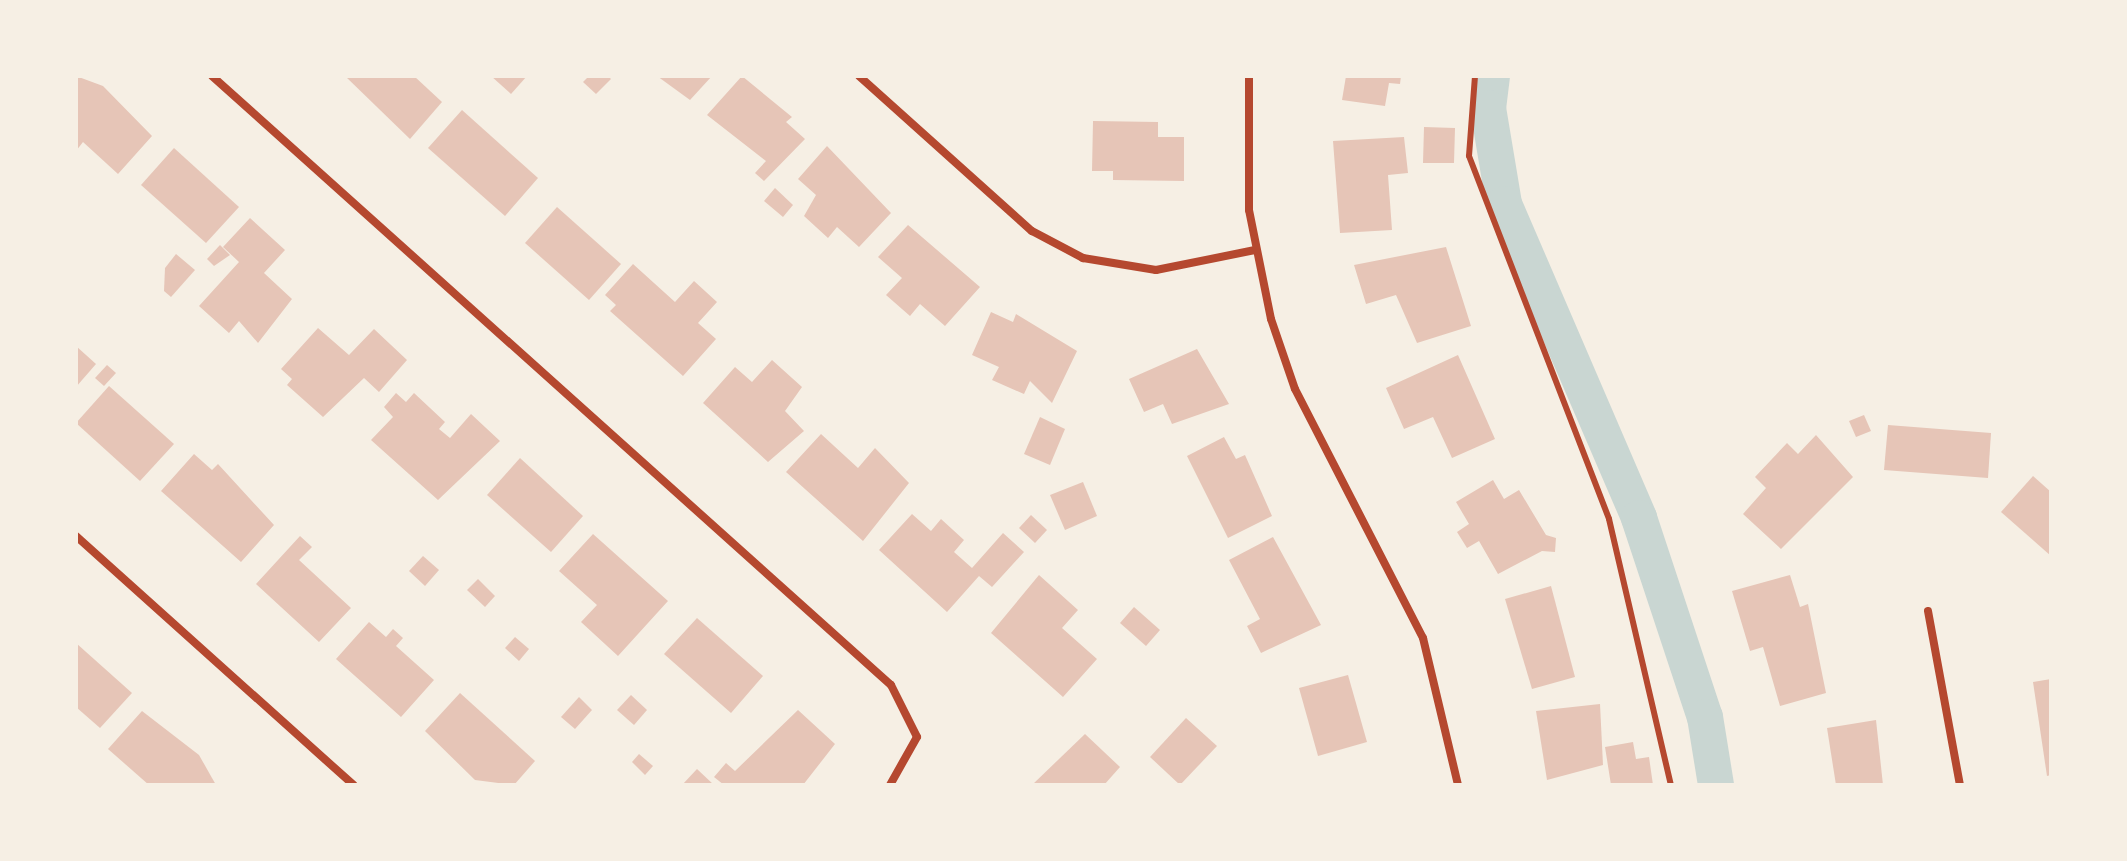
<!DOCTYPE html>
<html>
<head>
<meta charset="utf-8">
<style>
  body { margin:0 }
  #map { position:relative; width:2127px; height:861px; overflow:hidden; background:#f6efe4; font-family:Inter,sans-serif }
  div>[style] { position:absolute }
  .canal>* { height:36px; margin:-18px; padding:0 18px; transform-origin:18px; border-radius:18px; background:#c9d6d2 }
  .building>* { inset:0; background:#e6c5b7 }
  .service>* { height:6px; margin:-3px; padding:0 3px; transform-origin:3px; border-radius:3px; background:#b5482f }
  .minor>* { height:8px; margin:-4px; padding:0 4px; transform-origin:4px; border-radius:4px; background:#b5482f }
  span { translate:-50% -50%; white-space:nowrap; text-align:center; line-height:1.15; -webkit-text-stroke:6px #f6efe4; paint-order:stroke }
  .frame { position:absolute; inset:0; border:78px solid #f6efe4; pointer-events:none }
</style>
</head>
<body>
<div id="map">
  <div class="canal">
    <div style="left:1492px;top:76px;width:32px;rotate:97deg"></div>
    <div style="left:1488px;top:108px;width:97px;rotate:80.5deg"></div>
    <div style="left:1504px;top:204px;width:342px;rotate:66.7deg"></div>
    <div style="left:1639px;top:518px;width:210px;rotate:71.7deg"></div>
    <div style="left:1705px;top:717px;width:69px;rotate:80.8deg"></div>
  </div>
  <div class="building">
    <div style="clip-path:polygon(76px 76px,103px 86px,152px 136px,118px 174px,83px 142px,76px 151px)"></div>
    <div style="clip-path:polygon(345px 76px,414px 76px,442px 102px,410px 139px)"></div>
    <div style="clip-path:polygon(491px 76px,527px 76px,511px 94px)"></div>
    <div style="clip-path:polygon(589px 76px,608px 76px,611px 79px,596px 94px,583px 82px)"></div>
    <div style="clip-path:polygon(657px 76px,712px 76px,690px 100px)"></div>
    <div style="clip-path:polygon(742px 76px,792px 117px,786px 122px,805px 139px,764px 181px,755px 173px,766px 161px,707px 115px)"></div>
    <div style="clip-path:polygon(1346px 76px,1401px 76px,1400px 84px,1389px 83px,1385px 106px,1342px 100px)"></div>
    <div style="clip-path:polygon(462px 110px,538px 178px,505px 216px,428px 148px)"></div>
    <div style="clip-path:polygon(1093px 121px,1158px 122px,1158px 137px,1184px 137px,1184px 181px,1113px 180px,1113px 171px,1092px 171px)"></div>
    <div style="clip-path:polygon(1424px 127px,1455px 128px,1454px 163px,1423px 163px)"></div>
    <div style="clip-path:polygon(1404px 137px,1408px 173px,1388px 175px,1392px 230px,1340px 233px,1333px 141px)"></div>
    <div style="clip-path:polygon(827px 146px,891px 213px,859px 247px,837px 227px,828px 238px,804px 216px,816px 195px,798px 179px)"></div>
    <div style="clip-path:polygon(174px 148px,239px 207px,206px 243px,141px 185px)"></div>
    <div style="clip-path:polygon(775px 188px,793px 205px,783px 217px,764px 201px)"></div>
    <div style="clip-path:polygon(557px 207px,621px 264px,589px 300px,525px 243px)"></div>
    <div style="clip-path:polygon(250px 218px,285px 250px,264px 273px,292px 299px,258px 343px,239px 321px,229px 333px,199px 306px,239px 262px,223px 247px)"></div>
    <div style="clip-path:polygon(908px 225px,980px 287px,945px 326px,920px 304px,910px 316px,886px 295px,902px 278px,878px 257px)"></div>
    <div style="clip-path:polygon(220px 245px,230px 255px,214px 266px,207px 259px)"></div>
    <div style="clip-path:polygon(1446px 247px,1471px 326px,1417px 343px,1396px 295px,1366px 304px,1354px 265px)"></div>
    <div style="clip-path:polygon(176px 254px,195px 270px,171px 297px,164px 291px,165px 268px)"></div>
    <div style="clip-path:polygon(633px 264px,675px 302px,694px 281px,717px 302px,698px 323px,716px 339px,683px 376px,610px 311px,616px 305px,605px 295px)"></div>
    <div style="clip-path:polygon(991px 312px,1013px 322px,1016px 314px,1077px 351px,1052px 403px,1030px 381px,1024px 394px,992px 380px,999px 367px,972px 355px)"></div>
    <div style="clip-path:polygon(318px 328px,349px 355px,374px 329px,407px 360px,379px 392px,364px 378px,323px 417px,287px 385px,292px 379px,281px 369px)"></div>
    <div style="clip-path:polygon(76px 346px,96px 364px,76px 387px)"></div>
    <div style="clip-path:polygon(1197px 349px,1229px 404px,1172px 424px,1163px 404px,1144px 412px,1129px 379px)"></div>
    <div style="clip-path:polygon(1458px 355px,1495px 439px,1452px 458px,1433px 417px,1404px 429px,1386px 388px)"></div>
    <div style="clip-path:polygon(772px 360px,802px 387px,785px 411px,804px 431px,768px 462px,703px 403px,735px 367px,752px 382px)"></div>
    <div style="clip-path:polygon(107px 365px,116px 373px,104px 386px,95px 378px)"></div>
    <div style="clip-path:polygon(109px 386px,174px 444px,140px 481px,76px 423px)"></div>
    <div style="clip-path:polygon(396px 393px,406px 402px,414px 393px,445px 422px,439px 429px,450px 438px,471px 414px,500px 441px,438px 500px,371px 440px,393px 417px,384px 407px)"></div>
    <div style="clip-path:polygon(1864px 415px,1871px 431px,1856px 437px,1849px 421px)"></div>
    <div style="clip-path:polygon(1040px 417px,1065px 429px,1050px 465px,1024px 454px)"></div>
    <div style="clip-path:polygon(1888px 425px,1991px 433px,1988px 478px,1884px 470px)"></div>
    <div style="clip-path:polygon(821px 434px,858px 468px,875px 448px,909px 483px,863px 541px,786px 472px)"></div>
    <div style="clip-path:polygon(1816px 435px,1853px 477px,1781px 549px,1743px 514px,1766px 488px,1755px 477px,1787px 443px,1798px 454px)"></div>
    <div style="clip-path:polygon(1224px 437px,1236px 459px,1245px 455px,1272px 516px,1228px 538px,1187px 456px)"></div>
    <div style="clip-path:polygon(194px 454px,212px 470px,218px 464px,274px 525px,241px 562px,161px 491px)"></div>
    <div style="clip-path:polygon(520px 458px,583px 516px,551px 552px,487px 495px)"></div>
    <div style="clip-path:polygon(2033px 476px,2051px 492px,2051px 556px,2001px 512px)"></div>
    <div style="clip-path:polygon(1493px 480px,1504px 499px,1519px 490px,1546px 535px,1556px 538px,1555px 552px,1542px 551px,1498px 574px,1479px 541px,1467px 548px,1457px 532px,1469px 524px,1456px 502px)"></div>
    <div style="clip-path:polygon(1083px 482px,1097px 516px,1065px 530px,1050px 495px)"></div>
    <div style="clip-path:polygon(912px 514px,931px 531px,941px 519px,964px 540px,954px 552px,972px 568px,1003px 533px,1024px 552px,992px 587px,979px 576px,947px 612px,879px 550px)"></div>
    <div style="clip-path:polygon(1031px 515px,1047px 530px,1035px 543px,1019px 528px)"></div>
    <div style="clip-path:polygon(593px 534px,668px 601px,618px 656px,581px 622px,597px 605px,559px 571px)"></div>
    <div style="clip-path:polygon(300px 536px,312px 547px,299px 560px,351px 608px,319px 642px,256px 584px)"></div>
    <div style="clip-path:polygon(1273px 537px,1321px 625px,1261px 653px,1247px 626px,1260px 619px,1229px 560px)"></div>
    <div style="clip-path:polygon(423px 556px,439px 570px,425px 586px,409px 571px)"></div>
    <div style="clip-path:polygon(1039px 575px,1078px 610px,1062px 628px,1097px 659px,1063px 697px,991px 633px)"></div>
    <div style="clip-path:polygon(1790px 575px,1800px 607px,1808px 604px,1826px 693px,1780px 706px,1763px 647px,1750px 651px,1732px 591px)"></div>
    <div style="clip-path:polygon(478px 579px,495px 596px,485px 607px,467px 590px)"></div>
    <div style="clip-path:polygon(1551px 586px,1575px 677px,1532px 689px,1505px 599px)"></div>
    <div style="clip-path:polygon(1134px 607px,1160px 630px,1146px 646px,1120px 623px)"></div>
    <div style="clip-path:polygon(697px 618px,763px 676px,731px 713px,664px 654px)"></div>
    <div style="clip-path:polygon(369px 622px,386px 637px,393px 629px,403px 638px,396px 646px,434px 680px,401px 717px,336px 659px)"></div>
    <div style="clip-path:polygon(515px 637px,529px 649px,519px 661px,505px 648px)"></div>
    <div style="clip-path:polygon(76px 643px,132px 693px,100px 728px,76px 707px)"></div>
    <div style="clip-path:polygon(1348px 675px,1367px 742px,1318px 756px,1299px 688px)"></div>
    <div style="clip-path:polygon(2051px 679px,2051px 775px,2047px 776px,2033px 682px)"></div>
    <div style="clip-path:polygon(460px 693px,535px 761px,514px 785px,475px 780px,425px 731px)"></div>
    <div style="clip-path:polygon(631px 695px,647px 710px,634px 725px,617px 710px)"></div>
    <div style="clip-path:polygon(579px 697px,592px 710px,575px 729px,561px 717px)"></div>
    <div style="clip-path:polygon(1600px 704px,1603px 765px,1547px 780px,1536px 711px)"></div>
    <div style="clip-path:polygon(798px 710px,835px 744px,803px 785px,724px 785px,714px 777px,726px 763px,735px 771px)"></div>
    <div style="clip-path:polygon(142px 711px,199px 755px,216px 785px,149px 785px,108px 749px)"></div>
    <div style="clip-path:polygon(1186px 718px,1217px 746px,1180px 785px,1150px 757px)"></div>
    <div style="clip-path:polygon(1876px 720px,1883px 785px,1836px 785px,1827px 728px)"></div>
    <div style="clip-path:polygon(1085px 734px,1120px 767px,1104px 785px,1032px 785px)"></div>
    <div style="clip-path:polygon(1633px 742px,1636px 759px,1649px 757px,1653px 785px,1611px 785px,1605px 747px)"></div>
    <div style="clip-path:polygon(639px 754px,653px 766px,645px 775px,632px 762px)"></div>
    <div style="clip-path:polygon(697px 769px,714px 785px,682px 785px)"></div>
  </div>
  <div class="service">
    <div style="left:1475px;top:76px;width:80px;rotate:94.3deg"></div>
    <div style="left:1469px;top:156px;width:389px;rotate:68.9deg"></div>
    <div style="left:1609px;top:519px;width:273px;rotate:76.9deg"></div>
  </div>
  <div class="minor">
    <div style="left:212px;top:76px;width:912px;rotate:41.89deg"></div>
    <div style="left:891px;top:685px;width:58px;rotate:63.4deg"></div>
    <div style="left:917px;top:737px;width:55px;rotate:119.4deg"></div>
    <div style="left:859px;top:76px;width:232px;rotate:41.9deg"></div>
    <div style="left:1032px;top:231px;width:58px;rotate:27.9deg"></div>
    <div style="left:1083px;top:258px;width:74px;rotate:9.3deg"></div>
    <div style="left:1156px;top:270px;width:101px;rotate:-11.4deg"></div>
    <div style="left:1249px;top:76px;width:134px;rotate:90deg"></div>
    <div style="left:1249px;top:210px;width:111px;rotate:78.6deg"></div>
    <div style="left:1271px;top:319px;width:74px;rotate:71.1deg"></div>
    <div style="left:1295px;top:389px;width:280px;rotate:62.8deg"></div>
    <div style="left:1423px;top:638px;width:151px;rotate:76.6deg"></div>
    <div style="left:76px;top:536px;width:373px;rotate:41.9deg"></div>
    <div style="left:1928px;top:611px;width:177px;rotate:79.6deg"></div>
  </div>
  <div class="frame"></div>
</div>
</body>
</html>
